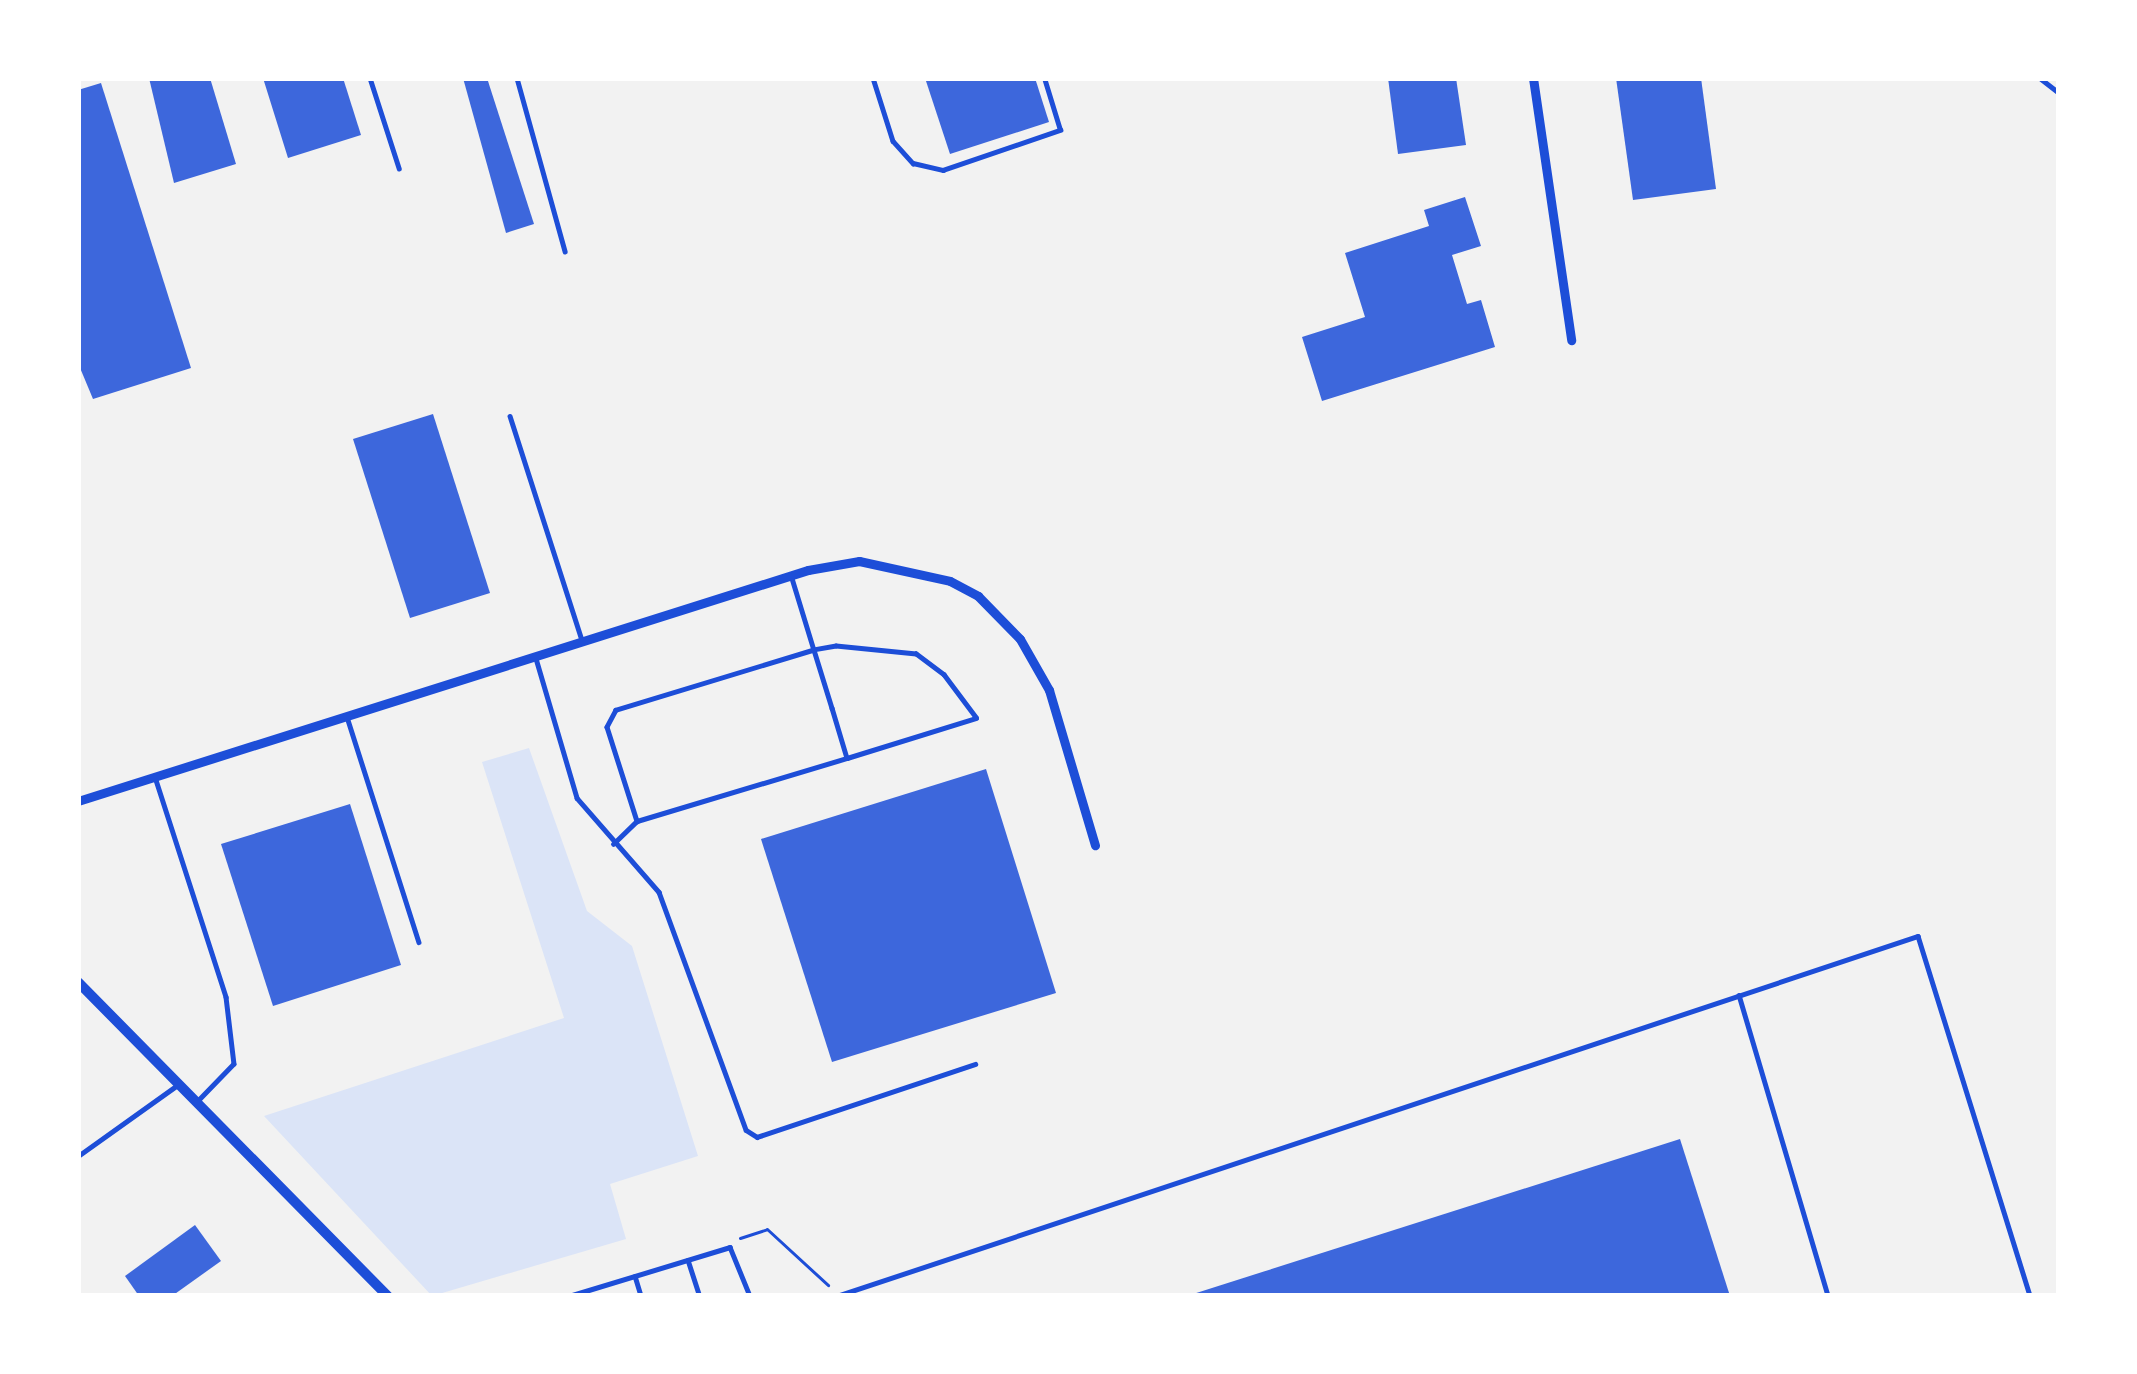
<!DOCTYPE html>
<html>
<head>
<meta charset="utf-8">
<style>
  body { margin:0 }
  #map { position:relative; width:2137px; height:1374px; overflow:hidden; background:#f2f2f2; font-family:"Roboto Condensed",sans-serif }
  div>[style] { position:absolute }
  .green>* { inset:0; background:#dbe4f7 }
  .building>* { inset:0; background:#3d67dc }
  .path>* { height:3px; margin:-1.5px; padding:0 1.5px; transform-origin:1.5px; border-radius:1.5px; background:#1d4ed8 }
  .service>* { height:4.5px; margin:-2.25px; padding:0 2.25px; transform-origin:2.25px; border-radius:2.25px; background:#1d4ed8 }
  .minor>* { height:9px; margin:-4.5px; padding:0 4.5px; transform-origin:4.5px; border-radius:4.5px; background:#1d4ed8 }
  .tertiary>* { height:10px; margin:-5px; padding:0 5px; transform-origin:5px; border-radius:5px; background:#1d4ed8 }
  span { translate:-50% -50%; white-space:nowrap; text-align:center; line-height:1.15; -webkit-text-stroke:9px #fff; paint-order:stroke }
  .frame { position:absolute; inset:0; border:81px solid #fff; pointer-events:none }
</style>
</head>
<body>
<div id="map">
  <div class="green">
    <div style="clip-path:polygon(529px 748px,587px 911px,632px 946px,698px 1156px,610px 1184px,626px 1239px,432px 1296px,264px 1116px,564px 1018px,482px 762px)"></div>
  </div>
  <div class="building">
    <div style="clip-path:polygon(149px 78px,210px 78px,236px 164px,174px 183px)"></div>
    <div style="clip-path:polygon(263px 78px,343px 78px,361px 135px,288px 158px)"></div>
    <div style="clip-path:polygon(463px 78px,487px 78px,534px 224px,506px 233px)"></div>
    <div style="clip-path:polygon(925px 78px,1035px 78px,1049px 122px,950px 154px)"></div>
    <div style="clip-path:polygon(1388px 78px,1456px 78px,1466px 145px,1398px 154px)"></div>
    <div style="clip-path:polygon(1616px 78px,1701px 78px,1716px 189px,1633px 200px)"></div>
    <div style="clip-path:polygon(101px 83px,191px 368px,93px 399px,78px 363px,78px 90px)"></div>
    <div style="clip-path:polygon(1465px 197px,1481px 246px,1452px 255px,1467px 304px,1481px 300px,1495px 347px,1322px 401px,1302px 337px,1365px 317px,1345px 253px,1429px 226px,1424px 210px)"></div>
    <div style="clip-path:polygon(433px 414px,490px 593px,410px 618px,353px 439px)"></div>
    <div style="clip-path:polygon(986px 769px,1056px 993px,832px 1062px,761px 839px)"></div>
    <div style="clip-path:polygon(350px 804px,401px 965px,273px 1006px,221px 844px)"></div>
    <div style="clip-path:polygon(1680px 1139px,1730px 1296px,1190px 1296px,1190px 1295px)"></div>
    <div style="clip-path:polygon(195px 1225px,221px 1261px,172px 1296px,139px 1296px,125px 1276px)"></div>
  </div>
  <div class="path">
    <div style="left:740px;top:1238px;width:28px;rotate:-18deg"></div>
    <div style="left:767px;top:1229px;width:83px;rotate:42.6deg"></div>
  </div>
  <div class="service">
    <div style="left:370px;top:78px;width:95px;rotate:72.1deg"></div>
    <div style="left:517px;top:78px;width:180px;rotate:74.5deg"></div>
    <div style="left:873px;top:78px;width:66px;rotate:72.4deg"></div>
    <div style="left:893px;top:141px;width:30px;rotate:48deg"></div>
    <div style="left:913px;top:163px;width:31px;rotate:13deg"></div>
    <div style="left:943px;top:170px;width:124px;rotate:-18.9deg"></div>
    <div style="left:1060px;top:130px;width:54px;rotate:-107.1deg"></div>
    <div style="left:2040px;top:78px;width:24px;rotate:38deg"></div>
    <div style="left:510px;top:416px;width:235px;rotate:72.2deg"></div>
    <div style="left:791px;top:575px;width:78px;rotate:73deg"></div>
    <div style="left:814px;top:650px;width:61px;rotate:72.8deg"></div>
    <div style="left:832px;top:708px;width:52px;rotate:73.3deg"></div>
    <div style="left:847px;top:758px;width:135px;rotate:-17.2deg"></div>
    <div style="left:976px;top:718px;width:54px;rotate:-126.7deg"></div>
    <div style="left:944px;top:675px;width:35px;rotate:-143deg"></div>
    <div style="left:916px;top:654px;width:80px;rotate:-174.3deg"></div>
    <div style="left:836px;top:646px;width:22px;rotate:170deg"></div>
    <div style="left:814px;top:650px;width:207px;rotate:163.1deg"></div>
    <div style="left:616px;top:710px;width:19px;rotate:118deg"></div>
    <div style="left:607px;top:727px;width:99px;rotate:72.3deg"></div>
    <div style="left:637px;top:821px;width:219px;rotate:-16.7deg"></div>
    <div style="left:535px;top:655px;width:149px;rotate:73.6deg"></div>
    <div style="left:577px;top:798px;width:125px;rotate:48.9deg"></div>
    <div style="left:659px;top:892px;width:253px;rotate:69.9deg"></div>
    <div style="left:746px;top:1130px;width:13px;rotate:32deg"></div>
    <div style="left:757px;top:1137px;width:230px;rotate:-18.5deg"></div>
    <div style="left:348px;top:720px;width:233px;rotate:72.3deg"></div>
    <div style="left:156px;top:780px;width:228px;rotate:72.1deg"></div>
    <div style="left:226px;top:997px;width:67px;rotate:83.2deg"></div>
    <div style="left:234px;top:1064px;width:53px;rotate:134.2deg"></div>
    <div style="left:613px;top:844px;width:33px;rotate:-44deg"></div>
    <div style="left:1739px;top:995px;width:314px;rotate:73.5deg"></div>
    <div style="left:78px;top:1156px;width:124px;rotate:-35.5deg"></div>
    <div style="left:688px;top:1260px;width:38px;rotate:72deg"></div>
    <div style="left:635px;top:1276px;width:21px;rotate:73deg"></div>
    <div style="left:569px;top:1296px;width:168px;rotate:-16.9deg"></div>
    <div style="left:730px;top:1247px;width:53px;rotate:67.8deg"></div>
    <div style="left:837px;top:1296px;width:1139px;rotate:-18.42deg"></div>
    <div style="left:1918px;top:936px;width:377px;rotate:72.7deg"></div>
  </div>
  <div class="minor">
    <div style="left:1533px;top:78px;width:265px;rotate:81.7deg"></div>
    <div style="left:78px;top:801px;width:766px;rotate:-17.56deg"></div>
    <div style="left:808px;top:570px;width:52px;rotate:-10deg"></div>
    <div style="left:859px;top:561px;width:93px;rotate:12.4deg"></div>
    <div style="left:950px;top:581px;width:32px;rotate:28deg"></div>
    <div style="left:978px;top:596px;width:60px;rotate:45.7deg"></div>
    <div style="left:1020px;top:639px;width:59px;rotate:60.4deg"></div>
    <div style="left:1049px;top:690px;width:162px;rotate:73.5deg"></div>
  </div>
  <div class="tertiary">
    <div style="left:78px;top:982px;width:441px;rotate:45.4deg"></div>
  </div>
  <div class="frame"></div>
</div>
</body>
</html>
